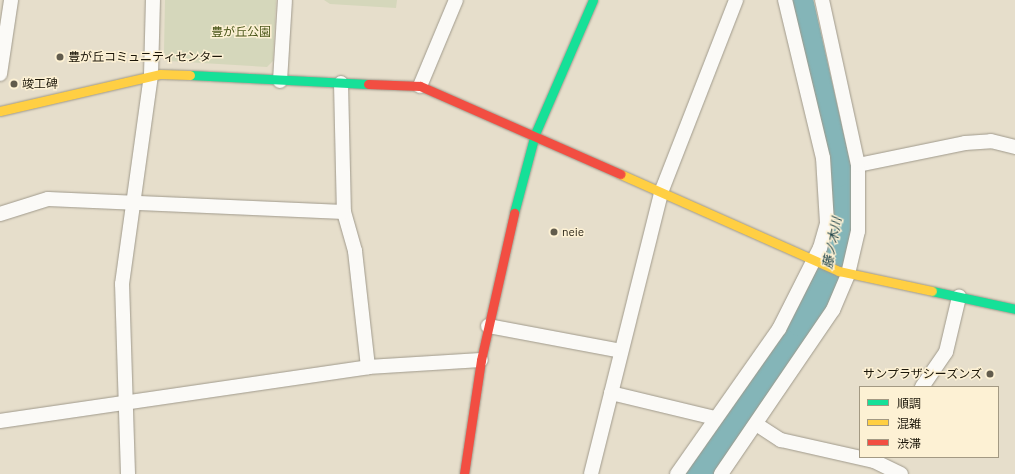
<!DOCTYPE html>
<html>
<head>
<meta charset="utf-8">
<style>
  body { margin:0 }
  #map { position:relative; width:1015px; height:474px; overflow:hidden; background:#e6decb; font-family:Barlow,"Noto Sans JP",sans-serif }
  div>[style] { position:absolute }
  .green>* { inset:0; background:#d5d7bb }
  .river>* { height:31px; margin:-15.5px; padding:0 15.5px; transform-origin:15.5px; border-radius:15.5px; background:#84b5b8 }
  .roads { filter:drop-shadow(0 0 1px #a09a8c) drop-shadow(0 0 1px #a09a8c) }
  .street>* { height:14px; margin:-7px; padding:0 7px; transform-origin:7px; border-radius:7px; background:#fbfaf7 }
  .fast>* { height:9px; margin:-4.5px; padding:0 4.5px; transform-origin:4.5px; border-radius:4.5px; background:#16e098 }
  .slow>* { height:9px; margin:-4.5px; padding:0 4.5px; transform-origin:4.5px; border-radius:4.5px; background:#ffcf43 }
  .jam>* { height:9px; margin:-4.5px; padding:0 4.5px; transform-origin:4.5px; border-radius:4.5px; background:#f24e42 }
  .dots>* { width:11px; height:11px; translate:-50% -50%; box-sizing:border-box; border:2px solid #fdf1d4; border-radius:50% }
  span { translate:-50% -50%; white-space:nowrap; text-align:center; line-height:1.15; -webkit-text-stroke:3px #fdf1d4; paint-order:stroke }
  .park-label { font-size:12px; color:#4d581c }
  .poi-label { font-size:12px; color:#1b1609 }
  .left { translate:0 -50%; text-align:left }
  .right { translate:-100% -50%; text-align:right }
  .water-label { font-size:13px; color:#1d4147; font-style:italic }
  .legend { position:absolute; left:859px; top:386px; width:140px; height:72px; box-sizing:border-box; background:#fdf1d4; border:1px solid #a39983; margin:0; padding:5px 7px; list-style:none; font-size:12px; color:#1b1609 }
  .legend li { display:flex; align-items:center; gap:8px; height:20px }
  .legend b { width:20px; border:1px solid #a39983 }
</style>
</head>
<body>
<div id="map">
  <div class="green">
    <div style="clip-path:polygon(165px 0,276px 0,273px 61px,267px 67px,169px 61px,164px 53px)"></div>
    <div style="clip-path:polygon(324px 0,397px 0,396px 8px,330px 4px)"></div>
  </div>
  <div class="river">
    <div style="left:695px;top:474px;width:187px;rotate:-55deg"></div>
    <div style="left:802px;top:321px;width:59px;rotate:-63deg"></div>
    <div style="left:829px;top:268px;width:50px;rotate:-78.5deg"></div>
    <div style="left:839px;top:219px;width:48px;rotate:-93.6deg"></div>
    <div style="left:836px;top:171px;width:175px;rotate:-102.8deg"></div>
  </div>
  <div class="roads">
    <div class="street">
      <div style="left:0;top:74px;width:75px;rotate:-81.5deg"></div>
      <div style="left:280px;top:81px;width:81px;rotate:-86.5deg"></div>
      <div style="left:341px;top:83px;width:129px;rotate:88.7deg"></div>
      <div style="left:344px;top:212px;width:41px;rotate:74.2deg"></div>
      <div style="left:355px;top:251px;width:117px;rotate:83.6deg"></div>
      <div style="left:420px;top:86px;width:93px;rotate:-67.3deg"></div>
      <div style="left:858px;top:165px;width:109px;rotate:-11.6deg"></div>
      <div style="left:965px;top:143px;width:26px;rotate:-4deg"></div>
      <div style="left:991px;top:141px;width:25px;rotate:14deg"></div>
      <div style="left:0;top:214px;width:50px;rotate:-17.4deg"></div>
      <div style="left:48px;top:199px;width:296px;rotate:2.5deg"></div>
      <div style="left:488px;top:326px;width:135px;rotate:10.6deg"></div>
      <div style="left:922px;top:387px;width:42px;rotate:-55.6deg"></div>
      <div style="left:946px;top:352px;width:57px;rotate:-76.7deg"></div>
      <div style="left:611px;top:393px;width:107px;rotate:13.5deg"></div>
      <div style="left:0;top:421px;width:372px;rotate:-8.3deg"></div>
      <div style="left:368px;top:367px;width:113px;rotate:-3.5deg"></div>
      <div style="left:756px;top:424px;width:30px;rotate:33deg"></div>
      <div style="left:781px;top:440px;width:95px;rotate:12.7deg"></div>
      <div style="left:874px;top:461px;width:30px;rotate:26deg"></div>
      <div style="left:128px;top:474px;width:190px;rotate:-91.8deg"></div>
      <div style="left:122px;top:284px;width:211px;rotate:-82.1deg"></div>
      <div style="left:151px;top:75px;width:75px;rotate:-88.5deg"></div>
      <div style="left:591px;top:474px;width:293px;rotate:-76deg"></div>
      <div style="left:662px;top:190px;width:204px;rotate:-68.7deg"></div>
      <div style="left:677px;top:474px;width:177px;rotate:-54.9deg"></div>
      <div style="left:779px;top:329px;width:91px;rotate:-63.2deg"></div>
      <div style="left:820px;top:248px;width:26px;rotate:-74deg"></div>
      <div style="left:827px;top:223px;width:65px;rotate:-93.5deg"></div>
      <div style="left:823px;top:158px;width:163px;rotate:-103.5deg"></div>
      <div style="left:721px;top:474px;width:199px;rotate:-55.7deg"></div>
      <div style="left:833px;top:310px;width:39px;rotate:-67deg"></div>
      <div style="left:848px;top:274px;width:44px;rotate:-76.9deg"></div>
      <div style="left:858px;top:231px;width:66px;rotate:-90deg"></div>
      <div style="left:858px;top:165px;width:169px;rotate:-102.3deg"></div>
    </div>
    <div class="fast">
      <div style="left:190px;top:75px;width:178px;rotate:2.9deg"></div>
      <div style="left:514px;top:213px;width:82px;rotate:-75.1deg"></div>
      <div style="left:535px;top:134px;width:146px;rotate:-66.6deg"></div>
      <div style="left:932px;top:291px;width:85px;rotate:12.2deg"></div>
    </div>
    <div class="slow">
      <div style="left:0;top:111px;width:164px;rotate:-13deg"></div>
      <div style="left:160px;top:74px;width:30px;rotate:2deg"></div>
      <div style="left:620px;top:174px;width:240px;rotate:23.9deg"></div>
      <div style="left:839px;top:271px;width:95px;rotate:12.1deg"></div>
    </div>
    <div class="jam">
      <div style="left:368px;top:84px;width:52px;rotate:2.2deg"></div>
      <div style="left:420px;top:86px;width:219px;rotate:23.7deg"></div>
      <div style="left:464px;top:474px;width:115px;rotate:-81.5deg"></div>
      <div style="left:481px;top:360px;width:151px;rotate:-77.3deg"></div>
    </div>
  </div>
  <div class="dots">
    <div style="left:60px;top:57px;background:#625c4d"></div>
    <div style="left:14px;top:84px;background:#625c4d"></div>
    <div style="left:554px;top:232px;background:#625c4d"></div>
    <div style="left:990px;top:374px;background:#625c4d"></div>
  </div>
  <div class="park-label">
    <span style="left:241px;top:32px">豊が丘公園</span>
  </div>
  <div class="poi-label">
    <span class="left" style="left:68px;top:57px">豊が丘コミュニティセンター</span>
    <span class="left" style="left:22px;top:84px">竣工碑</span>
    <span class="left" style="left:562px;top:232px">neie</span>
    <span class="right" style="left:982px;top:374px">サンプラザシーズンズ</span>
  </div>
  <div class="water-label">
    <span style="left:832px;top:243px;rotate:-79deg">藤ノ木川</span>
  </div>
  <ul class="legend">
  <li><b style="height:5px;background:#16e098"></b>順調</li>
  <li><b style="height:5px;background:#ffcf43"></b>混雑</li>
  <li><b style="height:5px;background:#f24e42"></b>渋滞</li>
  </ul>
</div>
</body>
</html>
